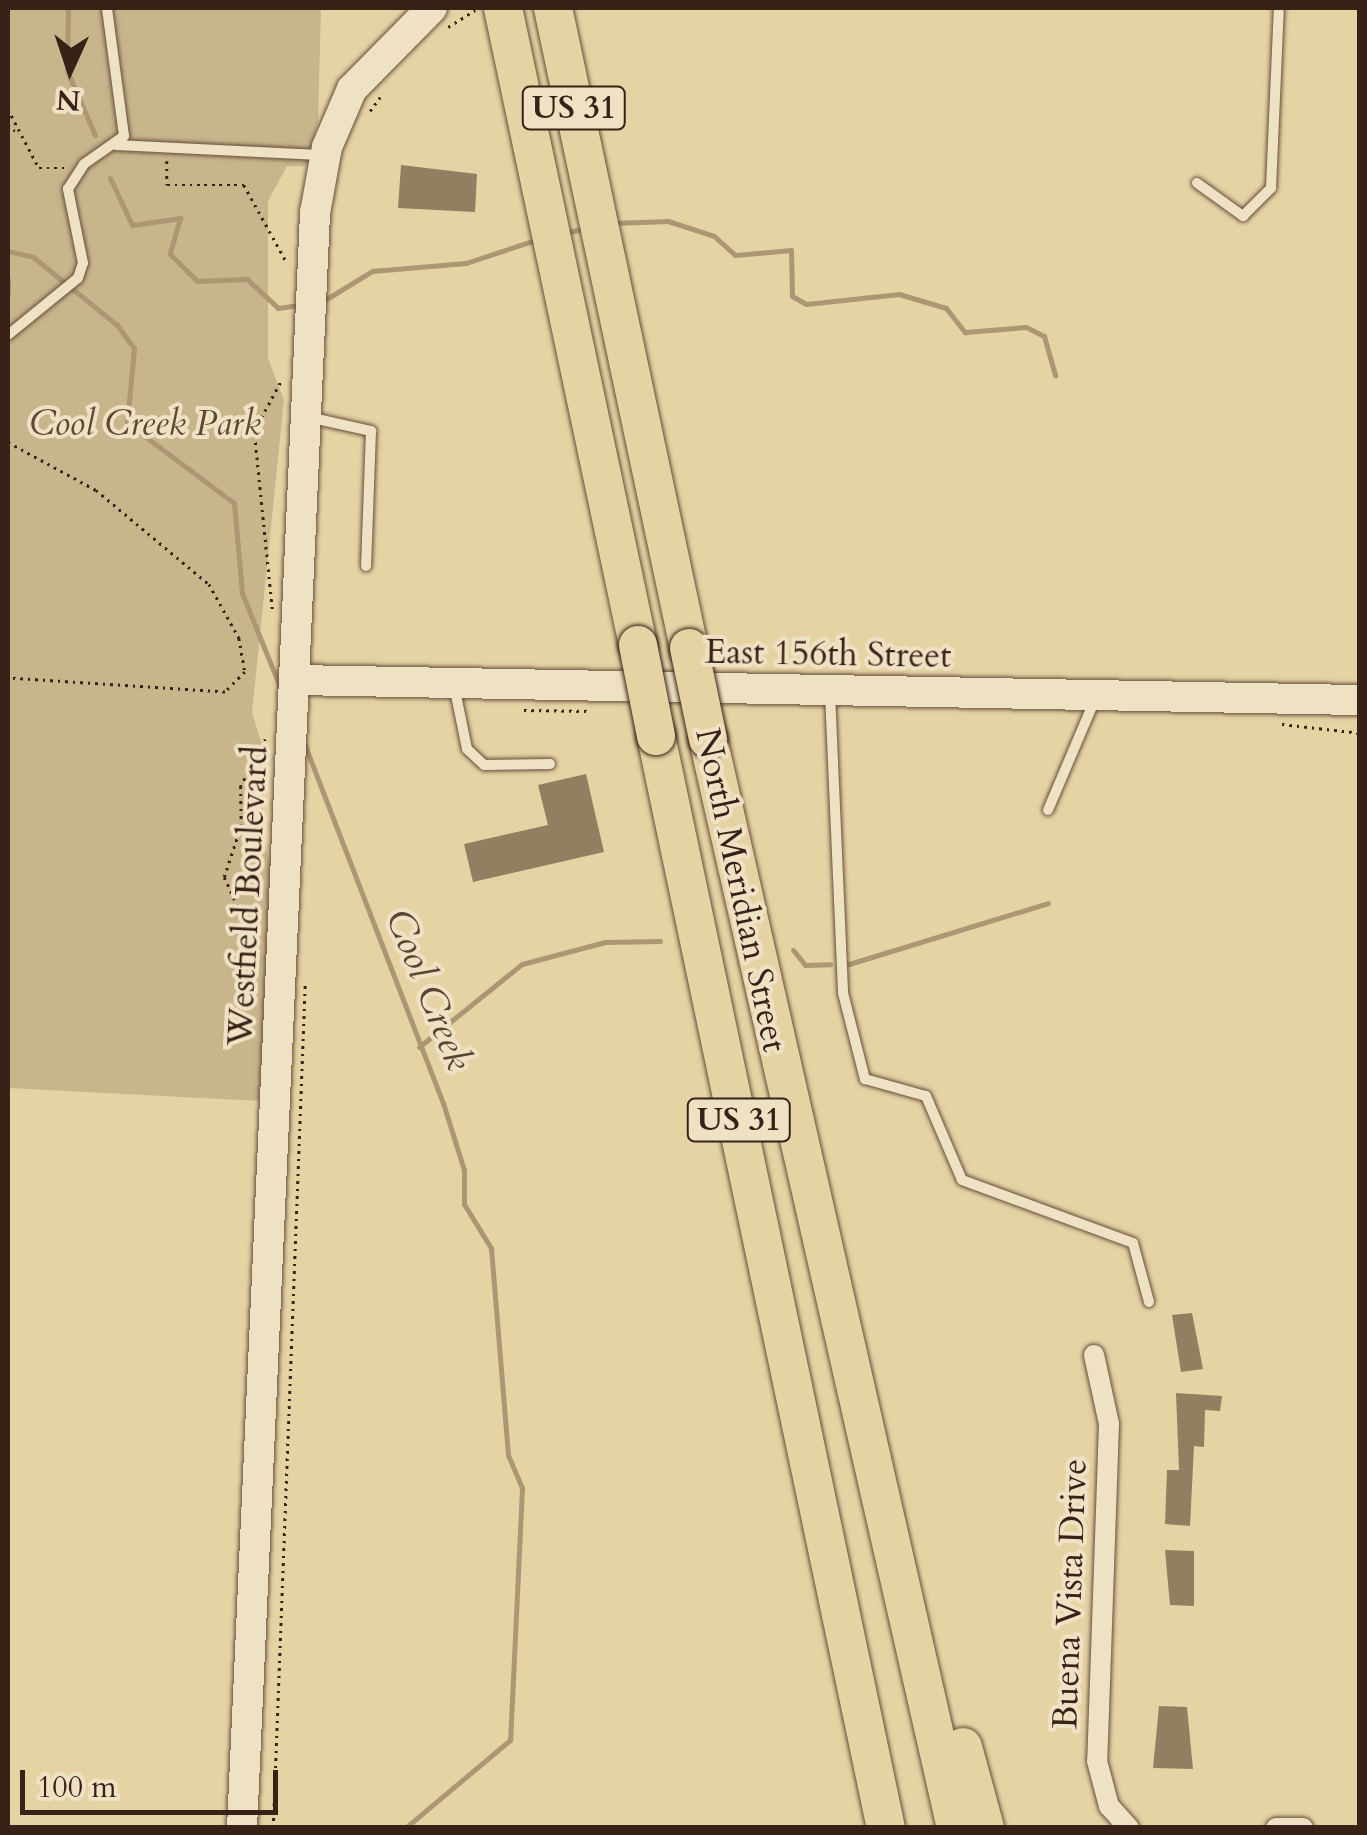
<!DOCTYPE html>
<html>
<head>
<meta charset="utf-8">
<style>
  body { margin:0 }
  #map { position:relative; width:1367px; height:1835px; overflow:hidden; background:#e6d3a4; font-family:Cardo,serif }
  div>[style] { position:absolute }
  .green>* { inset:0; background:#c9b58c }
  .stream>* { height:5px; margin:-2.5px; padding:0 2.5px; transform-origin:2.5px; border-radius:2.5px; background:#ac9674 }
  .building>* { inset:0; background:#937e61 }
  .path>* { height:2.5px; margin-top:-1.25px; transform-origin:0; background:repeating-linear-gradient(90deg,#3a2118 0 2.5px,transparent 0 7.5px) }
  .roads { filter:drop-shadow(0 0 2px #654e3b) drop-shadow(0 0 2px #654e3b) }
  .lane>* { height:10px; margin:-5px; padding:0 5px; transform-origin:5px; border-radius:5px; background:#efe2c4 }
  .street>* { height:20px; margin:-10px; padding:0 10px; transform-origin:10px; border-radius:10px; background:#efe2c4 }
  .secondary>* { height:30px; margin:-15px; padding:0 15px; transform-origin:15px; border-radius:15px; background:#efe2c4 }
  .highway>* { height:38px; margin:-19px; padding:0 19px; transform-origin:19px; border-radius:19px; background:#e6d3a4 }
  .bridges { filter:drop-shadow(0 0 2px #3a2118) drop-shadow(0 0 2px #3a2118) }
  .highway-bridge>* { height:38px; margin:-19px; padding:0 19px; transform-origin:19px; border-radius:19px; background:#e6d3a4 }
  span { translate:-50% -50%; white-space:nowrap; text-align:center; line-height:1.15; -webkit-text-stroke:8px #efe2c4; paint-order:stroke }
  .shield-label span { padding:2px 8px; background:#efe2c4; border:2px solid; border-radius:8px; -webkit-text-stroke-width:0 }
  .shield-label { font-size:32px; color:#3a2118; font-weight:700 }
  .park-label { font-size:35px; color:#5e4635; font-style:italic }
  .street-label { font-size:35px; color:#3a2118 }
  .water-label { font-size:38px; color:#5c4434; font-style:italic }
  .frame { position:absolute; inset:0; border:10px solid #3a2118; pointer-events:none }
  .north { position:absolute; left:20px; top:20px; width:100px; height:100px; -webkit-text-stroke:8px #efe2c4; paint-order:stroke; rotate:183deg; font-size:28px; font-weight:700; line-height:40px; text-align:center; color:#3a2118 }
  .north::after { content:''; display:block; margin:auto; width:35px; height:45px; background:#3a2118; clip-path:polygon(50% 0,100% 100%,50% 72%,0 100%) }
  .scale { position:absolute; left:20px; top:1770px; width:258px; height:45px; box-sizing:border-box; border:5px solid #3a2118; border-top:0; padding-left:12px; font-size:30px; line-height:35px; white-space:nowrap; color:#3a2118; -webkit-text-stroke:8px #efe2c4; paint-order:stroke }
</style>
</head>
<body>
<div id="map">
  <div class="green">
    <div style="clip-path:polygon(8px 8px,321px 8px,318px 122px,306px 166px,287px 166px,268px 201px,268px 358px,284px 400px,252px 713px,265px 754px,262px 830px,271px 868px,263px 1101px,8px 1088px)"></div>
  </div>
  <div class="stream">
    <div style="left:68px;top:8px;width:63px;rotate:90.9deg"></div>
    <div style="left:67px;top:71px;width:70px;rotate:66.4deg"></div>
    <div style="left:110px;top:178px;width:52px;rotate:64.9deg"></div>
    <div style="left:132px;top:225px;width:49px;rotate:-8.3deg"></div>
    <div style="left:180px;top:218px;width:37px;rotate:106deg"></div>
    <div style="left:170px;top:254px;width:38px;rotate:45deg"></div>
    <div style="left:197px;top:281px;width:50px;rotate:-2.3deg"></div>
    <div style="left:247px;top:279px;width:42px;rotate:43.1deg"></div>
    <div style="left:278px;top:308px;width:21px;rotate:-8deg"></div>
    <div style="left:613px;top:223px;width:55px;rotate:-2.1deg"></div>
    <div style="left:668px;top:221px;width:48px;rotate:18.1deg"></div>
    <div style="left:714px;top:236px;width:28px;rotate:42deg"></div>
    <div style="left:735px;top:255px;width:56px;rotate:-5.1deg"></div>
    <div style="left:791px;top:250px;width:46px;rotate:88.8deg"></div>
    <div style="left:792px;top:296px;width:16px;rotate:30deg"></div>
    <div style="left:806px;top:304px;width:94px;rotate:-6.1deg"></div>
    <div style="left:899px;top:294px;width:49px;rotate:16.6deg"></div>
    <div style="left:946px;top:308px;width:31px;rotate:52deg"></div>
    <div style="left:965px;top:332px;width:61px;rotate:-4.7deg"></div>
    <div style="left:1026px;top:327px;width:20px;rotate:27deg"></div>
    <div style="left:1044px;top:336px;width:41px;rotate:74.2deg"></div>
    <div style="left:564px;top:233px;width:24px;rotate:-12deg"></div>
    <div style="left:8px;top:251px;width:26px;rotate:13deg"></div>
    <div style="left:33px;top:257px;width:108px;rotate:39deg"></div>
    <div style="left:117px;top:325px;width:29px;rotate:54deg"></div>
    <div style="left:134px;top:348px;width:75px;rotate:95.3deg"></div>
    <div style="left:127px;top:423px;width:134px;rotate:36.8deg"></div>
    <div style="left:234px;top:503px;width:90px;rotate:84.9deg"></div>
    <div style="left:242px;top:593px;width:101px;rotate:68deg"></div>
    <div style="left:8px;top:279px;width:14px;rotate:90deg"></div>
    <div style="left:320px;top:303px;width:61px;rotate:-31.6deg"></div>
    <div style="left:372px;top:271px;width:94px;rotate:-4.9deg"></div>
    <div style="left:466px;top:263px;width:76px;rotate:-18.4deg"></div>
    <div style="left:304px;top:743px;width:386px;rotate:68.9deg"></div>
    <div style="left:443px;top:1103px;width:70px;rotate:72.6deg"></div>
    <div style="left:464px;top:1170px;width:34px;rotate:90deg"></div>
    <div style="left:464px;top:1204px;width:52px;rotate:58.5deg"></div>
    <div style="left:491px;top:1248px;width:208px;rotate:85.3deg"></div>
    <div style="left:508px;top:1455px;width:36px;rotate:67deg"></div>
    <div style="left:522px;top:1488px;width:252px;rotate:92.7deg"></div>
    <div style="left:510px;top:1740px;width:137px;rotate:140deg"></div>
    <div style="left:793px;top:950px;width:19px;rotate:51deg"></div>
    <div style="left:805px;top:965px;width:25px;rotate:-2deg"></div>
    <div style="left:849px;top:964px;width:208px;rotate:-17deg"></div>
    <div style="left:419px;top:1047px;width:132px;rotate:-38.9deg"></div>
    <div style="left:522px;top:964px;width:86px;rotate:-14.8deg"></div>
    <div style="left:605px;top:942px;width:55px;rotate:-1deg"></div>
  </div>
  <div class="building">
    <div style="clip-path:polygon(401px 165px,477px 174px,475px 212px,398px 208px)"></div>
    <div style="clip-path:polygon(586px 774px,604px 852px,473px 882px,464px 844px,548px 825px,538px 785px)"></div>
    <div style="clip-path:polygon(1192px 1313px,1203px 1369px,1181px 1372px,1172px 1315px)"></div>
    <div style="clip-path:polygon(1176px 1393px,1222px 1396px,1220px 1411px,1205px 1410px,1204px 1447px,1194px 1446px,1190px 1526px,1165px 1524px,1167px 1470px,1179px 1470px)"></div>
    <div style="clip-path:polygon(1165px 1550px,1194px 1551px,1194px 1606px,1170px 1605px)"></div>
    <div style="clip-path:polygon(1159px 1706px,1187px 1707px,1193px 1769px,1153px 1768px)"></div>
  </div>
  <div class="path">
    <div style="left:448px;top:27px;width:32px;rotate:-32deg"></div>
    <div style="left:8px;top:109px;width:67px;rotate:62.3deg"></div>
    <div style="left:39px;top:168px;width:25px"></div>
    <div style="left:370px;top:111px;width:17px;rotate:-54deg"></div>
    <div style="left:8px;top:125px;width:9px;rotate:41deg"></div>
    <div style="left:167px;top:161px;width:24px;rotate:90deg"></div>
    <div style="left:167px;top:185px;width:77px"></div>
    <div style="left:244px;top:185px;width:89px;rotate:61.1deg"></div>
    <div style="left:8px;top:442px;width:100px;rotate:28.6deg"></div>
    <div style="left:96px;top:490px;width:147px;rotate:39.8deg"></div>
    <div style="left:209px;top:584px;width:62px;rotate:60.9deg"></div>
    <div style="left:239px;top:638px;width:35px;rotate:80deg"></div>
    <div style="left:245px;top:672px;width:28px;rotate:135deg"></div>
    <div style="left:225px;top:692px;width:217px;rotate:-176.3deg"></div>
    <div style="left:272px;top:609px;width:179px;rotate:-95.8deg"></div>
    <div style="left:254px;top:431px;width:59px;rotate:-61.7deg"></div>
    <div style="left:524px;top:710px;width:67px;rotate:0.9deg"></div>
    <div style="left:1282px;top:724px;width:79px;rotate:6.6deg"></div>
    <div style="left:256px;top:948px;width:78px;rotate:-114.3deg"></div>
    <div style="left:224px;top:877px;width:54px;rotate:-71.6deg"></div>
    <div style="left:241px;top:826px;width:39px;rotate:-91deg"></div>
    <div style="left:240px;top:787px;width:54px;rotate:-62.5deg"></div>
    <div style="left:273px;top:1828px;width:847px;rotate:-87.83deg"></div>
    <div style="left:695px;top:1828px;width:23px"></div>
  </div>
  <div class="roads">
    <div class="lane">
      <div style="left:116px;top:145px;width:204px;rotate:2.8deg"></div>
      <div style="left:1197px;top:183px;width:57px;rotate:35.7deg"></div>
      <div style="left:1243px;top:216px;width:40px;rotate:-45deg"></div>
      <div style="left:1271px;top:188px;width:180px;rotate:-87.5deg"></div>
      <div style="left:8px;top:335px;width:90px;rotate:-39.2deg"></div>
      <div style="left:78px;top:278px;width:16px;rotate:-72deg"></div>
      <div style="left:83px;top:263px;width:76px;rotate:-101.5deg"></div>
      <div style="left:68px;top:189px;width:30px;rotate:-57deg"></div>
      <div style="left:84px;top:164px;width:49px;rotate:-35deg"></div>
      <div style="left:124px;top:136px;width:129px;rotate:-97.6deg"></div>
      <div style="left:308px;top:417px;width:65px;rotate:12.5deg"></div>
      <div style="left:371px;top:431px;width:135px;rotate:92.1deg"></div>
      <div style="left:454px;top:685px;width:65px;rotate:78.5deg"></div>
      <div style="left:467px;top:749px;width:23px;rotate:43deg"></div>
      <div style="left:484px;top:765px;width:66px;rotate:-0.9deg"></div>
      <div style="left:830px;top:693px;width:300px;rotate:87.5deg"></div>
      <div style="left:843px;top:993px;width:89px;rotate:75.7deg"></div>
      <div style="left:865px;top:1079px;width:63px;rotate:15.6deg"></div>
      <div style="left:926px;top:1096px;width:91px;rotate:66.8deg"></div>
      <div style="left:962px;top:1180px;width:182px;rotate:20.2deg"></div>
      <div style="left:1133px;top:1243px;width:61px;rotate:74.8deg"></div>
      <div style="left:1048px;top:810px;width:123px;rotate:-67deg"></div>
    </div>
    <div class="street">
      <div style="left:1094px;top:1355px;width:71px;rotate:77.7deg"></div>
      <div style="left:1109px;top:1424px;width:337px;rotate:92deg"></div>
      <div style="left:1097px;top:1761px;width:47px;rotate:75.1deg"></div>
      <div style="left:1109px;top:1806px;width:30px;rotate:48deg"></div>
      <div style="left:1276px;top:1828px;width:27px"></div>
    </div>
    <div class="secondary">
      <div style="left:296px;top:680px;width:1064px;rotate:1.08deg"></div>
      <div style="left:242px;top:1828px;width:1617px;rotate:-87.41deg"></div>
      <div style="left:315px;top:213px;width:67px;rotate:-79.7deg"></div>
      <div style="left:327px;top:147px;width:63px;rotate:-66.7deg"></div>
      <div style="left:352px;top:89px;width:114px;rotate:-45.4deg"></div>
    </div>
    <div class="highway">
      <div style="left:503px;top:8px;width:651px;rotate:78.03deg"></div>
      <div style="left:553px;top:8px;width:654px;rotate:78deg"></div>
      <div style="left:656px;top:736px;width:1116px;rotate:78.11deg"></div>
      <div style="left:708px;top:739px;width:1117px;rotate:77.17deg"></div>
      <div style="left:963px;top:1747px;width:84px;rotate:74.8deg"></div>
    </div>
  </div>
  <div class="bridges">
    <div class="highway-bridge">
      <div style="left:638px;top:645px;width:93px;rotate:78.8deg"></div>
      <div style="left:689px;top:648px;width:93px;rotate:78.2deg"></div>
    </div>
  </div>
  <div class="shield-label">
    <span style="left:574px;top:108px">US 31</span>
    <span style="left:739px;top:1120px">US 31</span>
  </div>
  <div class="park-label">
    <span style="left:145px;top:424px">Cool Creek Park</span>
  </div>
  <div class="street-label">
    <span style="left:828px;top:654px;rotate:1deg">East 156th Street</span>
    <span style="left:741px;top:890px;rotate:78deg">North Meridian Street</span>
    <span style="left:248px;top:896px;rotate:-87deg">Westfield Boulevard</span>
    <span style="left:1070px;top:1594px;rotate:-88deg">Buena Vista Drive</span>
  </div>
  <div class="water-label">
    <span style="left:428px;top:990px;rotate:68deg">Cool Creek</span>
  </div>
  <div class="frame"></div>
  <div class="north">N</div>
  <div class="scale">100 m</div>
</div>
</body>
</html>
